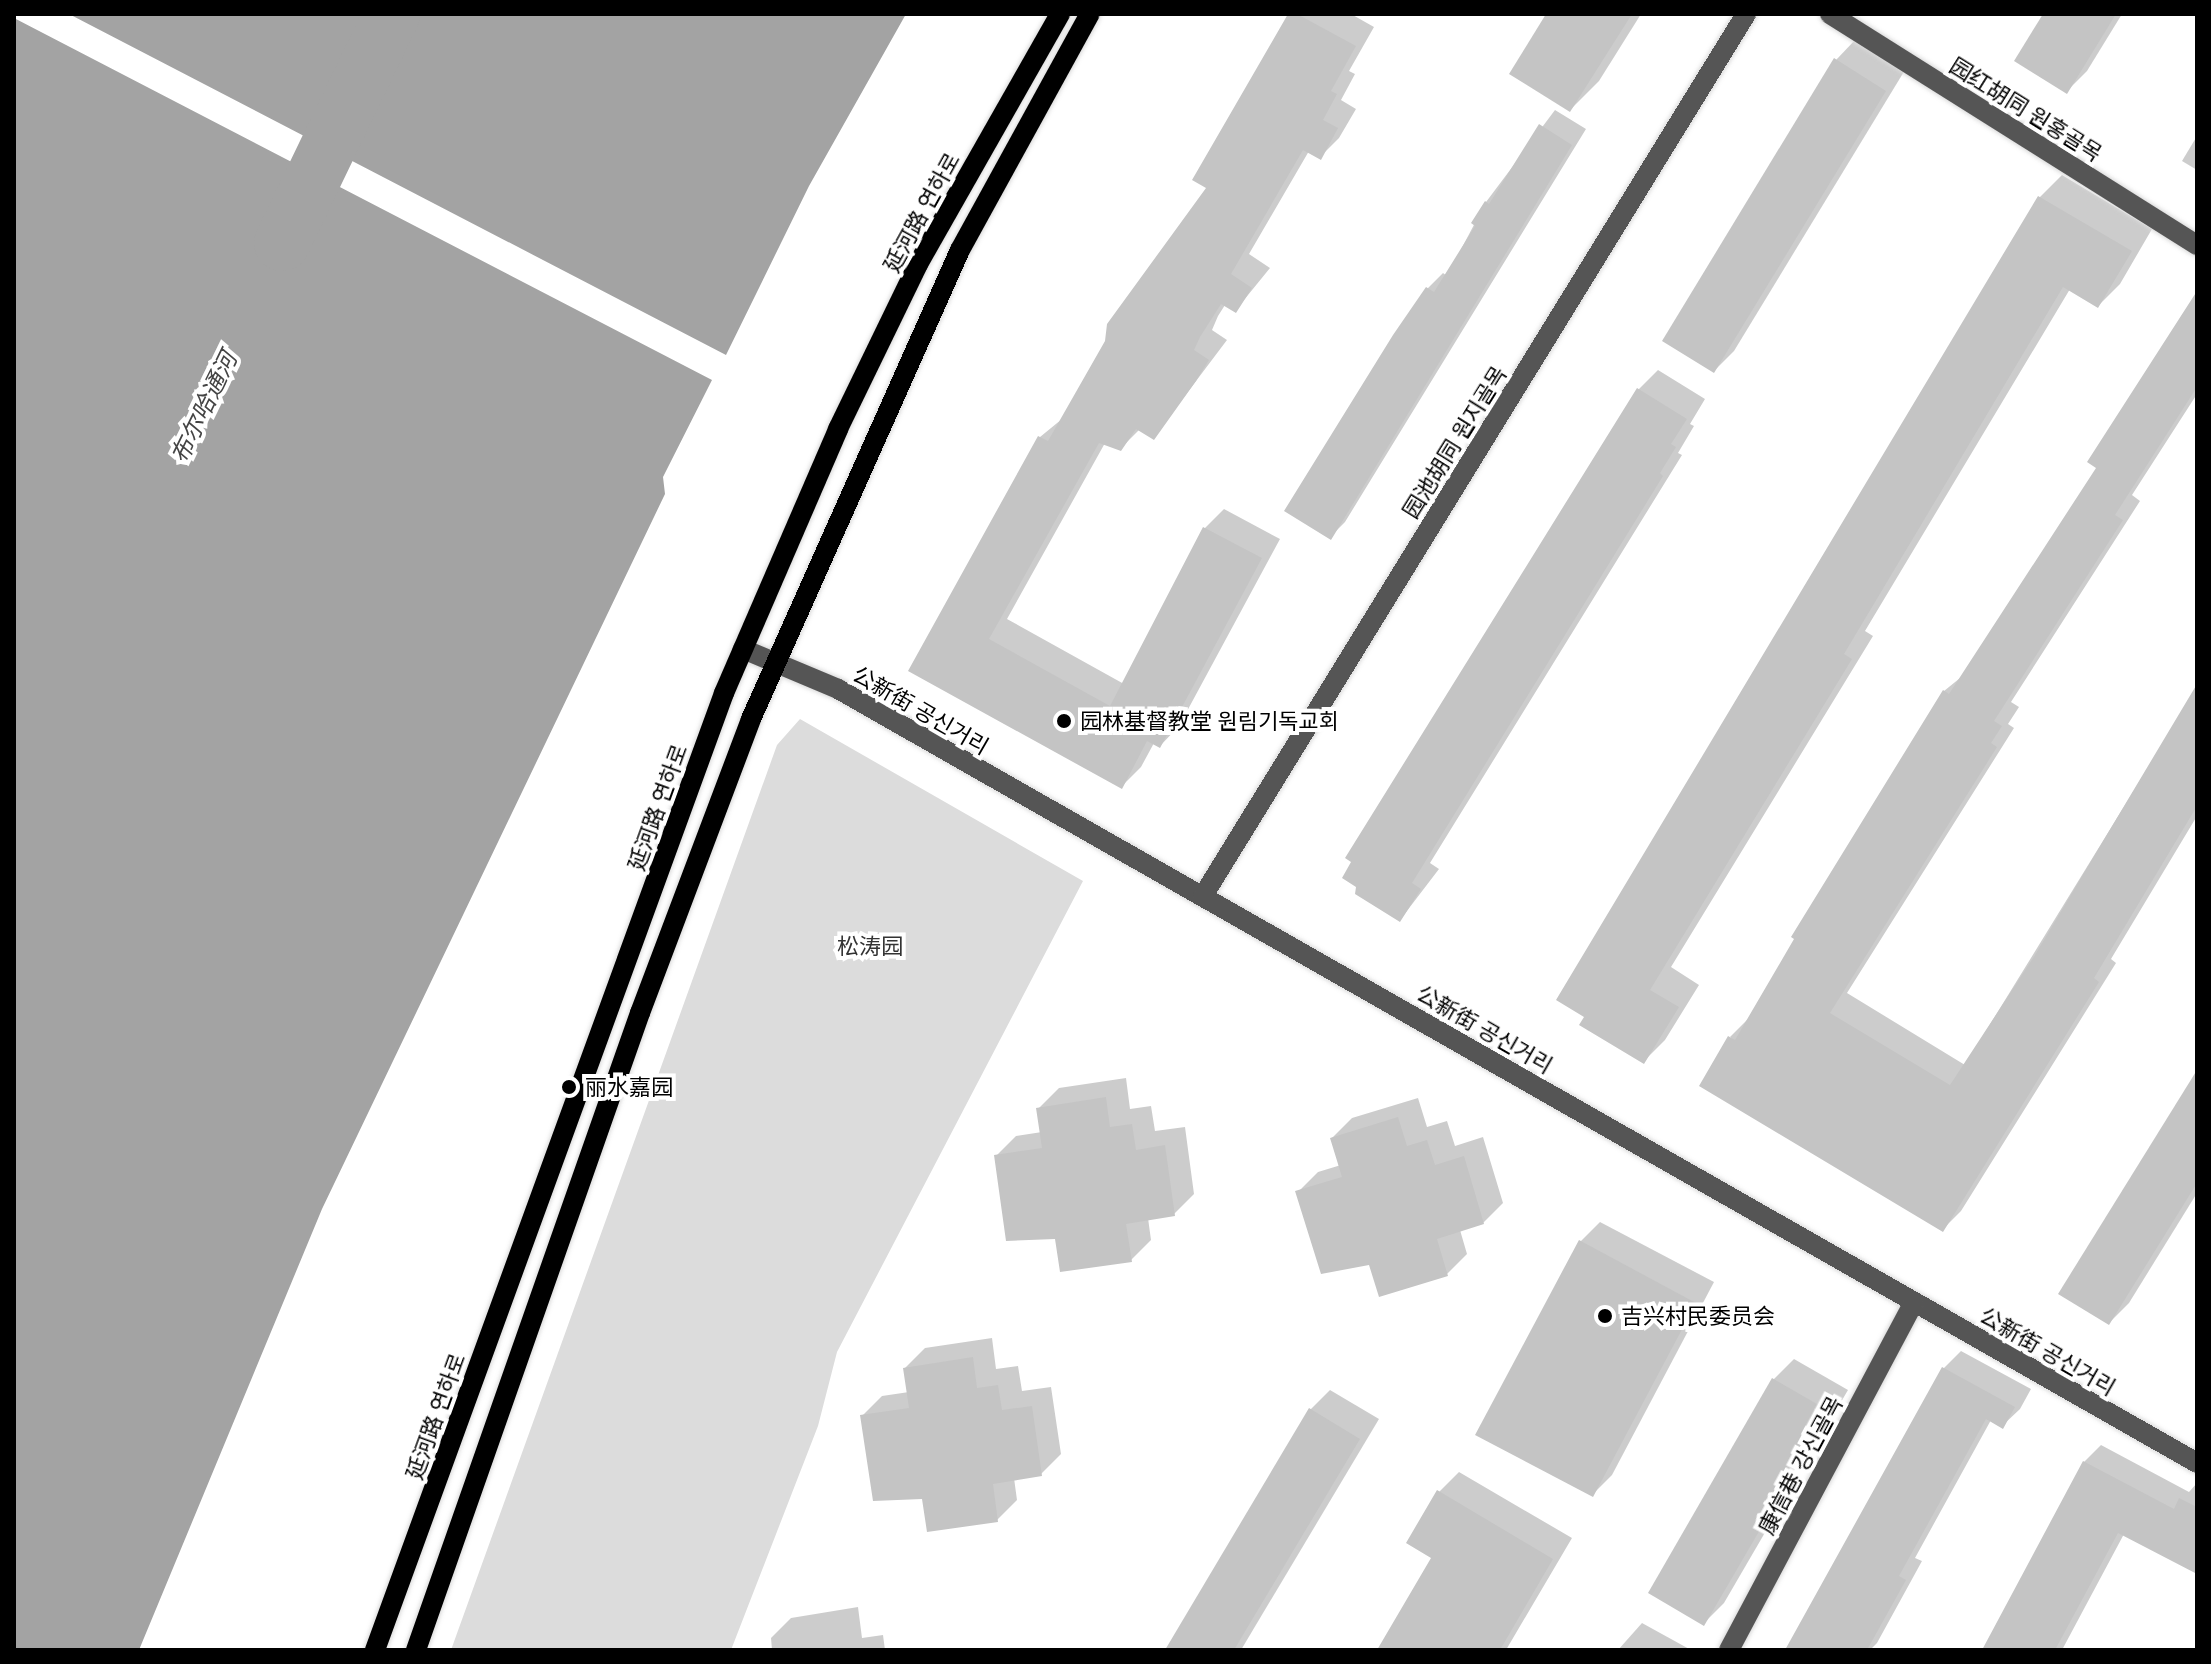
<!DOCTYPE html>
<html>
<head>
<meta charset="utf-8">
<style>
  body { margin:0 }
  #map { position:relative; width:2211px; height:1664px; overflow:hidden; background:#fff; font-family:"Golos Text","Noto Sans SC","Noto Sans KR",sans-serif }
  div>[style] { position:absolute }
  .green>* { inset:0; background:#dcdcdc }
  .water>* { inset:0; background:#a3a3a3 }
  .shadow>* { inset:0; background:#0003 }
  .river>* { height:56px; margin:-28px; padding:0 28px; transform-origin:28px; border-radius:28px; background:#a3a3a3 }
  .building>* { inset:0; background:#c4c4c4 }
  .roads { filter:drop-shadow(0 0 2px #dbdbdb) drop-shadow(0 0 2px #dbdbdb) }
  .minor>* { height:20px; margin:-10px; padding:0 10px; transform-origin:10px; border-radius:10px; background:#555 }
  .major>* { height:20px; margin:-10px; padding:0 10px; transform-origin:10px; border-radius:10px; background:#000 }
  .dots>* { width:22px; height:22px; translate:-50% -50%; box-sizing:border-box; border:4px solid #fff; border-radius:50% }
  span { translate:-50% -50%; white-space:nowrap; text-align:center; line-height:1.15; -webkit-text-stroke:8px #fff; paint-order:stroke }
  .street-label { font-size:22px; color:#000 }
  .poi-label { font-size:22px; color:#000 }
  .left { translate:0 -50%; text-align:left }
  .park-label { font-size:22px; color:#333 }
  .water-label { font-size:24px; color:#444; font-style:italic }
  .frame { position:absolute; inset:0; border:16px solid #000; pointer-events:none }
</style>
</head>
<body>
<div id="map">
  <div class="green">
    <div style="clip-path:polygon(800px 719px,1083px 881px,837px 1352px,818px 1426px,731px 1650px,451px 1650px,777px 745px)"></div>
  </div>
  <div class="water">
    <div style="clip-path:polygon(69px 14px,906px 14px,809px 186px,726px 355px)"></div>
    <div style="clip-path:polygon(14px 18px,712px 380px,663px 477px,665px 494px,322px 1209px,139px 1650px,14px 1650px)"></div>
  </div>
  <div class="shadow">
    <div style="clip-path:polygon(1290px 14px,1351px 14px,1374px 27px,1349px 71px,1355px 74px,1341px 100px,1356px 109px,1339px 138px,1320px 157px,1309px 151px,1249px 254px,1270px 268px,1235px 311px,1225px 305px,1218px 316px,1212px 330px,1227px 340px,1153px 438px,1140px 429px,1121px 448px,1105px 443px,1007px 619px,1124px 684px,1205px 528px,1224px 509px,1280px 539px,1179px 726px,1160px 746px,1154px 743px,1141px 767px,1122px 786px,910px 670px,1040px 437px,1062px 419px,1209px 187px)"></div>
    <div style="clip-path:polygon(1549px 14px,1641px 14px,1599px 81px,1570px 110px)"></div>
    <div style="clip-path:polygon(2046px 14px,2122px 14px,2087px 71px,2067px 91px)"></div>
    <div style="clip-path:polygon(1855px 40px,1905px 70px,1734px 351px,1714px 371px,1836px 60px)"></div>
    <div style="clip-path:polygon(1555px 110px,1586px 129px,1345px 522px,1330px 537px,1395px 336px,1428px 288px,1443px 273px,1447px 276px,1486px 202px)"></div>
    <div style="clip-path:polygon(2197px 136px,2197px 170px,2182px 161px)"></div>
    <div style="clip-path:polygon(2062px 175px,2152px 229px,2120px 284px,2098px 306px,2070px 289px,1865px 631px,1873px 636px,1671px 967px,1699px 985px,1665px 1040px,1643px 1062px,1582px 1024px,2040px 197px)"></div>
    <div style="clip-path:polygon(2197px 295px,2197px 394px,2132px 495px,2140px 501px,2011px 702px,2019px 707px,2008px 724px,2014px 728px,1847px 993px,1965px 1065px,2197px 688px,2197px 816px,2111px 959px,2116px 963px,1961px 1211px,1943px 1229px,1730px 1037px,1748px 1019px,1944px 691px,1965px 674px,2099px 468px)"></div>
    <div style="clip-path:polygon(1658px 370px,1705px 399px,1690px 424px,1694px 426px,1678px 453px,1682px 455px,1430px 863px,1439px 869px,1400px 920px,1357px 893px,1638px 390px)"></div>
    <div style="clip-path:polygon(2197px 1074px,2197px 1193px,2129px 1303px,2109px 1323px)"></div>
    <div style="clip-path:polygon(1126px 1078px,1130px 1109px,1151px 1106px,1155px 1131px,1185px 1127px,1194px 1194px,1174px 1214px,1148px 1218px,1151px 1240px,1131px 1260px,1057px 1236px,996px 1156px,1016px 1136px,1042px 1132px,1039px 1108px,1059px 1088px)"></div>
    <div style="clip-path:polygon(1418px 1098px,1427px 1127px,1447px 1121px,1455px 1146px,1483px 1137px,1503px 1203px,1483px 1223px,1460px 1230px,1467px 1254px,1447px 1274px,1370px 1262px,1298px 1192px,1318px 1172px,1341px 1165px,1332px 1138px,1352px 1118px)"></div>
    <div style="clip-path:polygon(1600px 1222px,1714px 1282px,1612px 1475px,1592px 1495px,1580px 1242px)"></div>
    <div style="clip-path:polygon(992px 1338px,996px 1369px,1018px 1366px,1022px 1391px,1051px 1387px,1061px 1454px,1041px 1474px,1014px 1478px,1017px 1500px,997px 1520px,924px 1497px,862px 1416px,882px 1396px,909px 1392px,905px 1368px,925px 1348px)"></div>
    <div style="clip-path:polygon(1961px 1351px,2031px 1389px,2020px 1409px,2002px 1426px,1991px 1420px,1915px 1558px,1922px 1561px,1877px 1643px,1870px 1650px,1786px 1650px,1944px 1368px)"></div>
    <div style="clip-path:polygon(1794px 1359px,1848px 1390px,1724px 1603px,1704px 1623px,1650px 1592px,1774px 1379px)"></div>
    <div style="clip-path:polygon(1330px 1390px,1379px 1419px,1241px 1650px,1167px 1650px,1310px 1410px)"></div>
    <div style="clip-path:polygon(2101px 1445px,2189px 1492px,2197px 1483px,2197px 1571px,2124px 1534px,2062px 1650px,1984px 1650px,2084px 1462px)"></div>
    <div style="clip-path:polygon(1459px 1472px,1572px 1538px,1506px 1650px,1379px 1650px,1434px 1558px,1439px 1492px)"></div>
    <div style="clip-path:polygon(858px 1607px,862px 1638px,883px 1635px,885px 1650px,772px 1650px,771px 1638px,791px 1618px)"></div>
    <div style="clip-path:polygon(1642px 1623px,1691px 1650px,1618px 1650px)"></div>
  </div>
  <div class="river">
    <div style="left:282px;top:243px;width:254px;rotate:-64.3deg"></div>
  </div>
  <div class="building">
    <div style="clip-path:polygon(1288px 14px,1297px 14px,1356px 46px,1331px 91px,1337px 94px,1323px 120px,1338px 128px,1321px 160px,1303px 150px,1231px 274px,1252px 288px,1236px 313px,1221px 304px,1200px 337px,1194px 350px,1209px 360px,1196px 381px,1154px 440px,1136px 429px,1121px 451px,1099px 443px,989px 639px,1110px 706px,1203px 527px,1262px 558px,1160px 748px,1147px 741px,1122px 789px,908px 671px,1038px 436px,1048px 441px,1105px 341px,1107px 324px,1206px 188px,1192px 180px)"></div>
    <div style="clip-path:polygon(1546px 14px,1632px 14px,1570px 112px,1509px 74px)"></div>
    <div style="clip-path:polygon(2043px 14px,2116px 14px,2067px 94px,2014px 61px)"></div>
    <div style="clip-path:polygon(1834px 58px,1886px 91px,1714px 373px,1662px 341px)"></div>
    <div style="clip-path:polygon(1539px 124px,1572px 145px,1331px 540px,1284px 511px,1393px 335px,1426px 287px,1434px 292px,1475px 226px,1471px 223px,1485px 201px,1489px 204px)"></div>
    <div style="clip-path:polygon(2038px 196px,2132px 251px,2098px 308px,2063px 287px,1844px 654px,1852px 659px,1650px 990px,1679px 1007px,1644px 1064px,1579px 1025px,1584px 1017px,1556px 1000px)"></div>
    <div style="clip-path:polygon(2197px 291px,2197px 387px,2115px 515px,2123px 520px,1994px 721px,2002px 726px,1991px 743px,1997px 747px,1830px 1013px,1950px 1085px,2035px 955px,2197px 684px,2197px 806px,2094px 978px,2099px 982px,1943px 1232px,1699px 1086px,1728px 1036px,1735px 1040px,1794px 939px,1791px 937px,1943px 690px,1949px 694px,2096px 468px,2087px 462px)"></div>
    <div style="clip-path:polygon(1637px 388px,1687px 419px,1671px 444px,1676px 447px,1660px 473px,1663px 476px,1412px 883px,1421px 889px,1400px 922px,1355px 894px,1356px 887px,1342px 878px,1351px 862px,1345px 858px)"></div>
    <div style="clip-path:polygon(2197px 1070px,2197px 1183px,2109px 1325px,2058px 1294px)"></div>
    <div style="clip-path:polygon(1106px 1097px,1110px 1127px,1132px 1124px,1136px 1150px,1165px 1145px,1175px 1216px,1126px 1224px,1132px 1262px,1060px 1272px,1055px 1239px,1006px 1241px,994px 1155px,1042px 1148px,1036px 1108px)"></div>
    <div style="clip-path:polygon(1398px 1117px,1407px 1146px,1427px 1140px,1435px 1165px,1464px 1156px,1484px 1224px,1437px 1239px,1448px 1276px,1379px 1297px,1369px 1265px,1321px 1274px,1295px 1191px,1342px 1177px,1330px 1138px)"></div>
    <div style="clip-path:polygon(1579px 1240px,1696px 1303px,1593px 1497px,1475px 1435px)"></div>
    <div style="clip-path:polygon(973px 1357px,977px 1388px,998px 1385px,1002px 1410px,1032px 1406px,1042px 1476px,993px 1484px,998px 1522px,927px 1532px,922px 1499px,873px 1501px,860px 1415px,909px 1408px,903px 1368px)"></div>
    <div style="clip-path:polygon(1942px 1367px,2015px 1407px,2003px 1429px,1986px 1419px,1899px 1576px,1906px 1580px,1867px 1650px,1785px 1650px)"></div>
    <div style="clip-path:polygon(1772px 1378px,1829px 1411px,1704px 1626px,1648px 1593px)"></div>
    <div style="clip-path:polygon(1309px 1408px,1360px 1439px,1234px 1650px,1165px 1650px)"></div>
    <div style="clip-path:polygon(2083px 1461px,2174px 1509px,2179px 1498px,2197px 1507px,2197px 1574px,2118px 1533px,2055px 1650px,1982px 1650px)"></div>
    <div style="clip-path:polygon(1437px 1490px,1553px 1559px,1500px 1650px,1377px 1650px,1431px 1558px,1406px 1543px)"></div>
  </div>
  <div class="roads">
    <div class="minor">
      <div style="left:1830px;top:14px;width:434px;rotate:32.2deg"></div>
      <div style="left:743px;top:649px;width:103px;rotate:22.8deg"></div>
      <div style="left:838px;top:689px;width:1564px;rotate:29.66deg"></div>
      <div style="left:1203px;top:896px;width:1036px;rotate:-58.38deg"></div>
      <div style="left:1729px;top:1650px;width:394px;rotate:-62deg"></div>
    </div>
    <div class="major">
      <div style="left:375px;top:1650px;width:1019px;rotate:-69.96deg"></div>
      <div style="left:724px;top:693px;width:288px;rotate:-66.6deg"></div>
      <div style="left:838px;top:429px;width:183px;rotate:-64.1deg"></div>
      <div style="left:918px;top:264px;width:288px;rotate:-60.4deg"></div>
      <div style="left:416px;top:1650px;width:675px;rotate:-70.63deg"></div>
      <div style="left:640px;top:1013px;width:314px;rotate:-69.3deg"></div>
      <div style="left:751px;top:719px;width:513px;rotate:-65.98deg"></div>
      <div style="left:960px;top:250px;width:269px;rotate:-61.2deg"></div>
    </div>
  </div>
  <div class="dots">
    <div style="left:1064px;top:721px;background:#000"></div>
    <div style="left:569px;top:1087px;background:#000"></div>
    <div style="left:1605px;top:1316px;background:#000"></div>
  </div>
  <div class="street-label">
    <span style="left:2026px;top:109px;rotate:32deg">园红胡同 원홍골목</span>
    <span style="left:921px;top:212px;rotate:-61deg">延河路 연하로</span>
    <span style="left:1454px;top:442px;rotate:-58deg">园池胡同 원지골목</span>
    <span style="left:921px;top:710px;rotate:30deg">公新街 공신거리</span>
    <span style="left:657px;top:807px;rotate:-70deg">延河路 연하로</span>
    <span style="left:1485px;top:1029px;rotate:30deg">公新街 공신거리</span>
    <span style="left:2048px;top:1351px;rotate:30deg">公新街 공신거리</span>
    <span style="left:435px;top:1416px;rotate:-70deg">延河路 연하로</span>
    <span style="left:1800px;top:1465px;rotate:-62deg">康信巷 강신골목</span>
  </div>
  <div class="poi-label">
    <span class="left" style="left:1080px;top:721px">园林基督教堂 원림기독교회</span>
    <span class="left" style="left:585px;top:1087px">丽水嘉园</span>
    <span class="left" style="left:1621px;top:1316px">吉兴村民委员会</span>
  </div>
  <div class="park-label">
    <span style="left:870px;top:946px">松涛园</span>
  </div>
  <div class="water-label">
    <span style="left:203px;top:407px;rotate:-64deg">布尔哈通河</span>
  </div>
  <div class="frame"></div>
</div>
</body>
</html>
